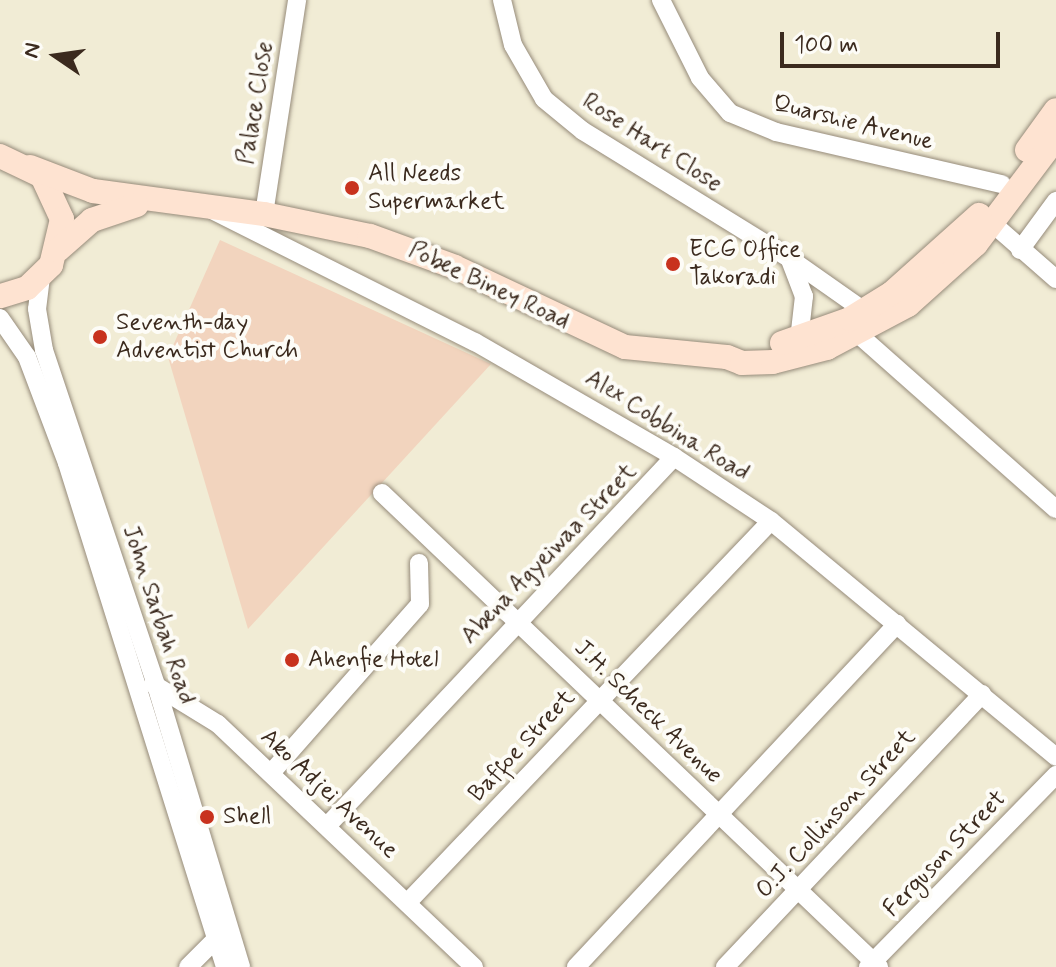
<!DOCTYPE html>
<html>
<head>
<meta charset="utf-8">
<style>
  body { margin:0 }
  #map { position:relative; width:1056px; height:967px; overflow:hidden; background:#f1ecd5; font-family:Mynerve,sans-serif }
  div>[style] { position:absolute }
  .built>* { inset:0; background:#f2d4be }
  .roads { filter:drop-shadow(0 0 2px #968b7a) drop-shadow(0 0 2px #968b7a) }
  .street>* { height:18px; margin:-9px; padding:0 9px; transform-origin:9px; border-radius:9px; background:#fff }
  .secondary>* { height:24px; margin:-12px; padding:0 12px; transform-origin:12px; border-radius:12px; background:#fee3d1 }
  .dots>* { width:22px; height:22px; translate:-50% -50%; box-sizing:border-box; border:4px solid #fdfcf7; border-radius:50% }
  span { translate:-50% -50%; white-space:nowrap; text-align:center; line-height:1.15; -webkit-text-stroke:8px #fdfcf7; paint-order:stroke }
  .street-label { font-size:24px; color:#3b2a1e }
  .poi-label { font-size:24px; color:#3b2a1e }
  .left { translate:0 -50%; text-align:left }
  .north { position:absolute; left:16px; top:16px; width:80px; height:80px; -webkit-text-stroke:6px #fdfcf7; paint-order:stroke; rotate:283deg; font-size:22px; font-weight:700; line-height:32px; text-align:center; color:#3b2a1e }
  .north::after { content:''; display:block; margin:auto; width:28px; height:36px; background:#3b2a1e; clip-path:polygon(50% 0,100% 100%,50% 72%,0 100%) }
  .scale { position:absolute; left:780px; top:32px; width:220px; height:36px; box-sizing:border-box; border:4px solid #3b2a1e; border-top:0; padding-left:10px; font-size:24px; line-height:28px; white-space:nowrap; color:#3b2a1e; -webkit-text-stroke:6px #fdfcf7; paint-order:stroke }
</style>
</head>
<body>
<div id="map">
  <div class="built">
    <div style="clip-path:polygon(220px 240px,491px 364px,248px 629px,168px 357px)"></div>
  </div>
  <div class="roads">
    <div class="street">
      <div style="left:502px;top:0;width:46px;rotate:76.3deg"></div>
      <div style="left:513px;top:45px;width:62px;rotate:60.1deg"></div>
      <div style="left:544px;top:99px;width:50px;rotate:39.4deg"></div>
      <div style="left:583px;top:131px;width:242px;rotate:31.7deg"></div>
      <div style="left:789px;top:258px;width:90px;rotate:35.1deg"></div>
      <div style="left:661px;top:0;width:87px;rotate:63.4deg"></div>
      <div style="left:700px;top:78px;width:46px;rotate:49.4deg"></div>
      <div style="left:730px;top:113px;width:50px;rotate:22.4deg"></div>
      <div style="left:776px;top:132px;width:232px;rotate:13deg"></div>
      <div style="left:212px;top:210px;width:294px;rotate:26.7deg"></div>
      <div style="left:475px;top:342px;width:230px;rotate:30deg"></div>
      <div style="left:674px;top:457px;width:116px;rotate:33.4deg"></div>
      <div style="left:771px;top:521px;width:370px;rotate:39.6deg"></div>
      <div style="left:264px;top:214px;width:217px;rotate:-81.2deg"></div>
      <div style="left:992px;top:223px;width:85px;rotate:41.2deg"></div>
      <div style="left:1020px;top:250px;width:61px;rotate:-53.7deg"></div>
      <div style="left:790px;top:260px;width:39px;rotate:69deg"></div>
      <div style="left:804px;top:296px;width:44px;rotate:96.5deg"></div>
      <div style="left:41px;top:277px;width:32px;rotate:97deg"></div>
      <div style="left:37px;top:309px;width:42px;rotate:80.3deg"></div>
      <div style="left:44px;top:350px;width:353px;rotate:71.5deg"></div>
      <div style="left:156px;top:685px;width:295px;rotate:73.2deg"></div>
      <div style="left:0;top:318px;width:47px;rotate:55.3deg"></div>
      <div style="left:27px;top:357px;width:113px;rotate:69.3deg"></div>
      <div style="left:67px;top:463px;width:528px;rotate:72.59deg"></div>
      <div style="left:858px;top:334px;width:264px;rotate:41.5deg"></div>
      <div style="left:382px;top:493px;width:687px;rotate:43.64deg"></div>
      <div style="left:153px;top:684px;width:76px;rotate:31.6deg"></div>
      <div style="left:218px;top:724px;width:353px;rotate:43.5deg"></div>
      <div style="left:271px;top:773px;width:225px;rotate:-48.6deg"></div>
      <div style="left:420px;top:604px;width:41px;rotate:-91.4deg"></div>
      <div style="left:328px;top:825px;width:505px;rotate:-46.76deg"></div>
      <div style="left:408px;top:902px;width:526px;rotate:-46.39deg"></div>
      <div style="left:188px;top:967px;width:40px;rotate:-45deg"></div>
      <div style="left:576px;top:967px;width:470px;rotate:-46.9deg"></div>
      <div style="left:725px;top:967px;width:375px;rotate:-46.7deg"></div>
      <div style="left:868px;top:967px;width:269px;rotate:-45.6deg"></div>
    </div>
    <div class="secondary">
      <div style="left:1027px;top:150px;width:49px;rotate:-54.1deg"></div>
      <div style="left:0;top:156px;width:47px;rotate:25.5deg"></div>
      <div style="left:42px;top:176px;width:47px;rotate:65.1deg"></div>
      <div style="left:62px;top:219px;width:47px;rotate:103.4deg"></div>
      <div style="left:51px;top:265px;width:33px;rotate:136deg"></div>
      <div style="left:27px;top:288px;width:28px;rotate:163deg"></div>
      <div style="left:30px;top:167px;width:67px;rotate:20.9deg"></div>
      <div style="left:93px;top:191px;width:173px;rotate:7.7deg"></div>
      <div style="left:264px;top:214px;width:108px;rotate:11.7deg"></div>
      <div style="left:370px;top:236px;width:90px;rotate:20deg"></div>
      <div style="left:455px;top:267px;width:188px;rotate:25.2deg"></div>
      <div style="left:625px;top:347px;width:102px;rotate:5.6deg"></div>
      <div style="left:727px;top:357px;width:16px;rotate:22deg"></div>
      <div style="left:742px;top:363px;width:31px;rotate:-2deg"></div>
      <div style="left:773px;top:362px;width:56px;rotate:-14.5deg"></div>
      <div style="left:827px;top:348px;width:92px;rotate:-28deg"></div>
      <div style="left:908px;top:305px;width:91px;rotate:-41.9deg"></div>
      <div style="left:976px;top:244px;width:133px;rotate:-53deg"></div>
      <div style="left:58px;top:250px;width:45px;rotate:-41.4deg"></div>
      <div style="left:92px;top:220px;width:47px;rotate:-18.4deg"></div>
      <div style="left:782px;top:343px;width:72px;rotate:-19.4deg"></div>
      <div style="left:850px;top:319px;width:49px;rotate:-31.8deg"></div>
      <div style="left:892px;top:293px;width:117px;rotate:-41.9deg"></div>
    </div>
  </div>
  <div class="dots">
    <div style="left:352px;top:188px;background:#c8321e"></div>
    <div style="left:673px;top:264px;background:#c8321e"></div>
    <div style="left:100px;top:337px;background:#c8321e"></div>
    <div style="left:292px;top:660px;background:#c8321e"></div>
    <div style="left:207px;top:817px;background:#c8321e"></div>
  </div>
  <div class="street-label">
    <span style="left:256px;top:103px;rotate:-81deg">Palace Close</span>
    <span style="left:853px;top:123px;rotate:14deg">Quarshie Avenue</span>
    <span style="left:652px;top:143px;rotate:33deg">Rose Hart Close</span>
    <span style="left:489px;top:286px;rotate:25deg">Pobee Biney Road</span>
    <span style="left:667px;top:426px;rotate:32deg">Alex Cobbina Road</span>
    <span style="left:549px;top:554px;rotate:-46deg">Abena Agyeiwaa Street</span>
    <span style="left:158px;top:615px;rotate:72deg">John Sarbah Road</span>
    <span style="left:648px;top:712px;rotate:44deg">J.H. Scheck Avenue</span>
    <span style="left:522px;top:746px;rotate:-47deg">Baffoe Street</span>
    <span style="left:329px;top:794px;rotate:43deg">Ako Adjei Avenue</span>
    <span style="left:836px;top:814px;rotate:-47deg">O.J. Collinson Street</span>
    <span style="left:945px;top:854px;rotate:-46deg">Ferguson Street</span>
  </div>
  <div class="poi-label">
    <span class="left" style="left:368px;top:188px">All Needs<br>Supermarket</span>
    <span class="left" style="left:689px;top:264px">ECG Office<br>Takoradi</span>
    <span class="left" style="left:116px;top:337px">Seventh-day<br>Adventist Church</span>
    <span class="left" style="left:308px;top:660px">Ahenfie Hotel</span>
    <span class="left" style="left:223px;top:817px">Shell</span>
  </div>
  <div class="north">N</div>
  <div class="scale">100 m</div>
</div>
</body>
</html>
